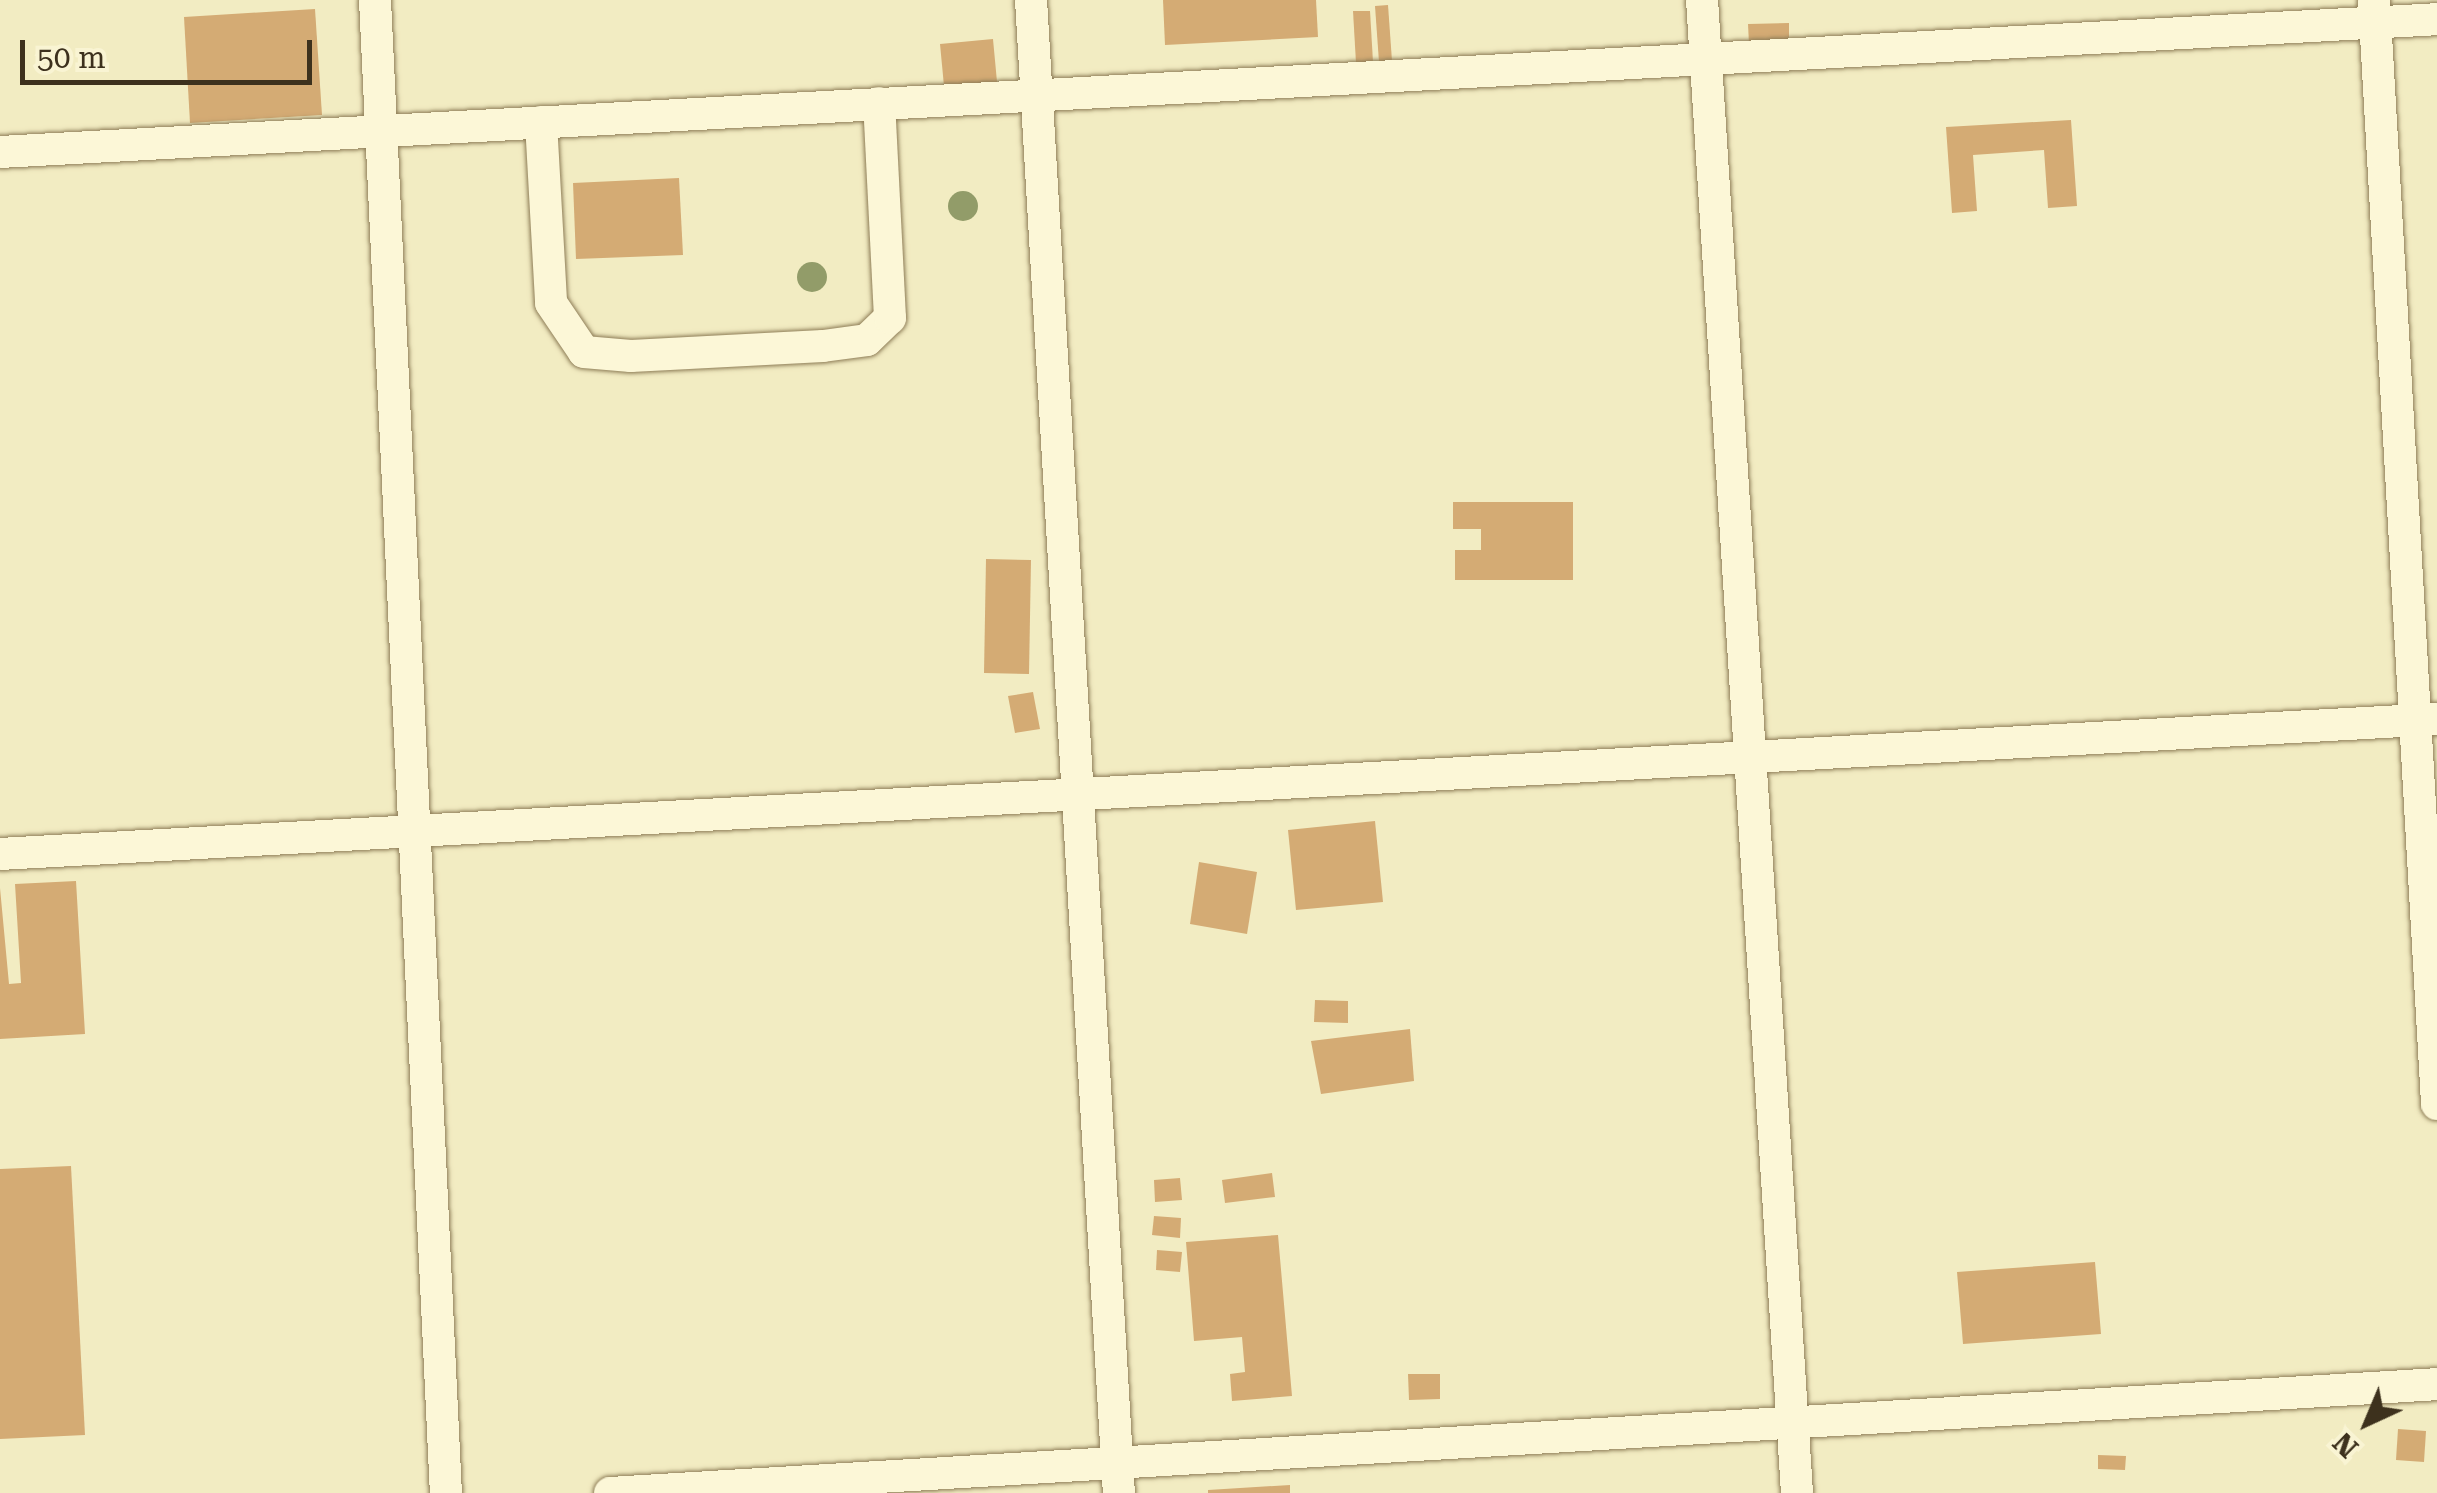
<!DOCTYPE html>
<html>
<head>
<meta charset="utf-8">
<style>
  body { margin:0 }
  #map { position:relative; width:2437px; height:1493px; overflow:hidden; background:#f2ecc2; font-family:"Roboto Serif",serif }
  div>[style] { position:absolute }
  .building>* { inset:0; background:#d4ab74 }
  .roads { filter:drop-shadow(0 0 2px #8e7d57) drop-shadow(0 0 2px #8e7d57) }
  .street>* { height:32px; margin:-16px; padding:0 16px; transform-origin:16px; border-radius:16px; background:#fcf7d7 }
  .trees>* { width:30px; height:30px; margin:-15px; border-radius:50%; background:#929c69 }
  span { translate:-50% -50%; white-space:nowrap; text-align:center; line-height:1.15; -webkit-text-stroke:8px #f9f4d3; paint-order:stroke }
  .north { position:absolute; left:2317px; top:1373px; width:100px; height:100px; -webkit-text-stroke:8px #f9f4d3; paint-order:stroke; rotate:224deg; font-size:28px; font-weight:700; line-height:40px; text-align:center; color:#3d311d }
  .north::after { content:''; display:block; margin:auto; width:35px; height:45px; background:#3d311d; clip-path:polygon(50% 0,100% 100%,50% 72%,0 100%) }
  .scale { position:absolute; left:20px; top:40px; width:292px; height:45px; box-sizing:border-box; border:5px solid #3d311d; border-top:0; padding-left:12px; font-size:30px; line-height:35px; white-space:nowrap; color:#3d311d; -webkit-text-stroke:8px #f9f4d3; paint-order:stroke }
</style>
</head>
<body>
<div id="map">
  <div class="building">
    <div style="clip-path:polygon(1163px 0,1316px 0,1318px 37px,1165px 45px)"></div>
    <div style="clip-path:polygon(1388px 5px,1392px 61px,1379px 62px,1375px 6px)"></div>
    <div style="clip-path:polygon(315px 9px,322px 115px,190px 123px,184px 17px)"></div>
    <div style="clip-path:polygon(1353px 11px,1370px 11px,1373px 62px,1356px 63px)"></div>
    <div style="clip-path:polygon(1789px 23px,1789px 42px,1749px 44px,1748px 24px)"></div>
    <div style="clip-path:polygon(993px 39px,997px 82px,944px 86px,940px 44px)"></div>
    <div style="clip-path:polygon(2071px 120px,2077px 206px,2048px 208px,2044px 150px,1973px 155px,1977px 211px,1952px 213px,1946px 127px)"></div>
    <div style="clip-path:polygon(679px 178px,683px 255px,576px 259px,573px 183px)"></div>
    <div style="clip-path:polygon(1453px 502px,1573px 502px,1573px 580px,1455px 580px,1455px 550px,1481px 550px,1481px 529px,1453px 529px)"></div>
    <div style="clip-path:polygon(986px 559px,1031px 560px,1029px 674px,984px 673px)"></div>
    <div style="clip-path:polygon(1033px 692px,1040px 729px,1015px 733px,1008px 696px)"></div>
    <div style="clip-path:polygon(1375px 821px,1383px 902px,1296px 910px,1288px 830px)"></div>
    <div style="clip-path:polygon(1199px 862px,1257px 872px,1247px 934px,1190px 924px)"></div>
    <div style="clip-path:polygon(76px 881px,85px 1034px,0 1039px,0 888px,9px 984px,21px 983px,15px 884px)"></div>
    <div style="clip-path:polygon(1315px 1000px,1348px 1001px,1348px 1023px,1314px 1022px)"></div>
    <div style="clip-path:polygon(1410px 1029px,1414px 1081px,1321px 1094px,1311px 1041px)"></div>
    <div style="clip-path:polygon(71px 1166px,85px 1435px,0 1439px,0 1169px)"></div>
    <div style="clip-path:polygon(1272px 1173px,1275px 1197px,1225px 1203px,1222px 1180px)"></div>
    <div style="clip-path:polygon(1180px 1178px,1182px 1200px,1155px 1202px,1154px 1180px)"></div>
    <div style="clip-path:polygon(1154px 1216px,1181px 1218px,1180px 1238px,1152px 1235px)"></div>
    <div style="clip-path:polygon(1278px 1235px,1292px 1396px,1232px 1401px,1230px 1374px,1245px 1372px,1242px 1337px,1194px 1341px,1186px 1242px)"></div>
    <div style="clip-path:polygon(1157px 1250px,1182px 1252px,1180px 1272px,1156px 1270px)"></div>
    <div style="clip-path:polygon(2095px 1262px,2101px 1334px,1963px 1344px,1957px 1272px)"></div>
    <div style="clip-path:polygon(1408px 1374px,1440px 1374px,1440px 1399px,1409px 1400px)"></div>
    <div style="clip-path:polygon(2398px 1429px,2426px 1431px,2424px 1462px,2396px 1460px)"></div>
    <div style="clip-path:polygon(2098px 1455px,2126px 1456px,2125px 1470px,2098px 1469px)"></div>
    <div style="clip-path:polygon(1290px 1485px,1290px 1493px,1208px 1493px,1208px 1490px)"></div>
  </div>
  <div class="roads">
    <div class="street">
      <div style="left:375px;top:0;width:1495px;rotate:87.28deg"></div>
      <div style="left:1031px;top:0;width:1496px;rotate:86.63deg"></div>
      <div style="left:1702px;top:0;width:1496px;rotate:86.36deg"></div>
      <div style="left:2374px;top:0;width:1106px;rotate:86.73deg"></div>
      <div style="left:541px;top:122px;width:181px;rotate:86.8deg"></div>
      <div style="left:551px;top:303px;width:59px;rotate:56deg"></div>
      <div style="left:584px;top:352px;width:47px;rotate:4.9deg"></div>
      <div style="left:631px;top:356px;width:192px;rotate:-3deg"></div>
      <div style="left:823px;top:346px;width:44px;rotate:-7.8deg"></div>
      <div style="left:867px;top:340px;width:32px;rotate:-44deg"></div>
      <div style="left:890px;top:318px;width:215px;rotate:-92.9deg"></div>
      <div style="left:0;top:152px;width:2441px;rotate:-3.12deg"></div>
      <div style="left:0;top:854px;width:2441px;rotate:-3.17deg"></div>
      <div style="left:610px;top:1493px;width:1830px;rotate:-3.41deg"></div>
    </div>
  </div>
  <div class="trees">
    <div style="left:963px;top:206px"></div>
    <div style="left:812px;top:277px"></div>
  </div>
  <div class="north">N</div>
  <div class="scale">50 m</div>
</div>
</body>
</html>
